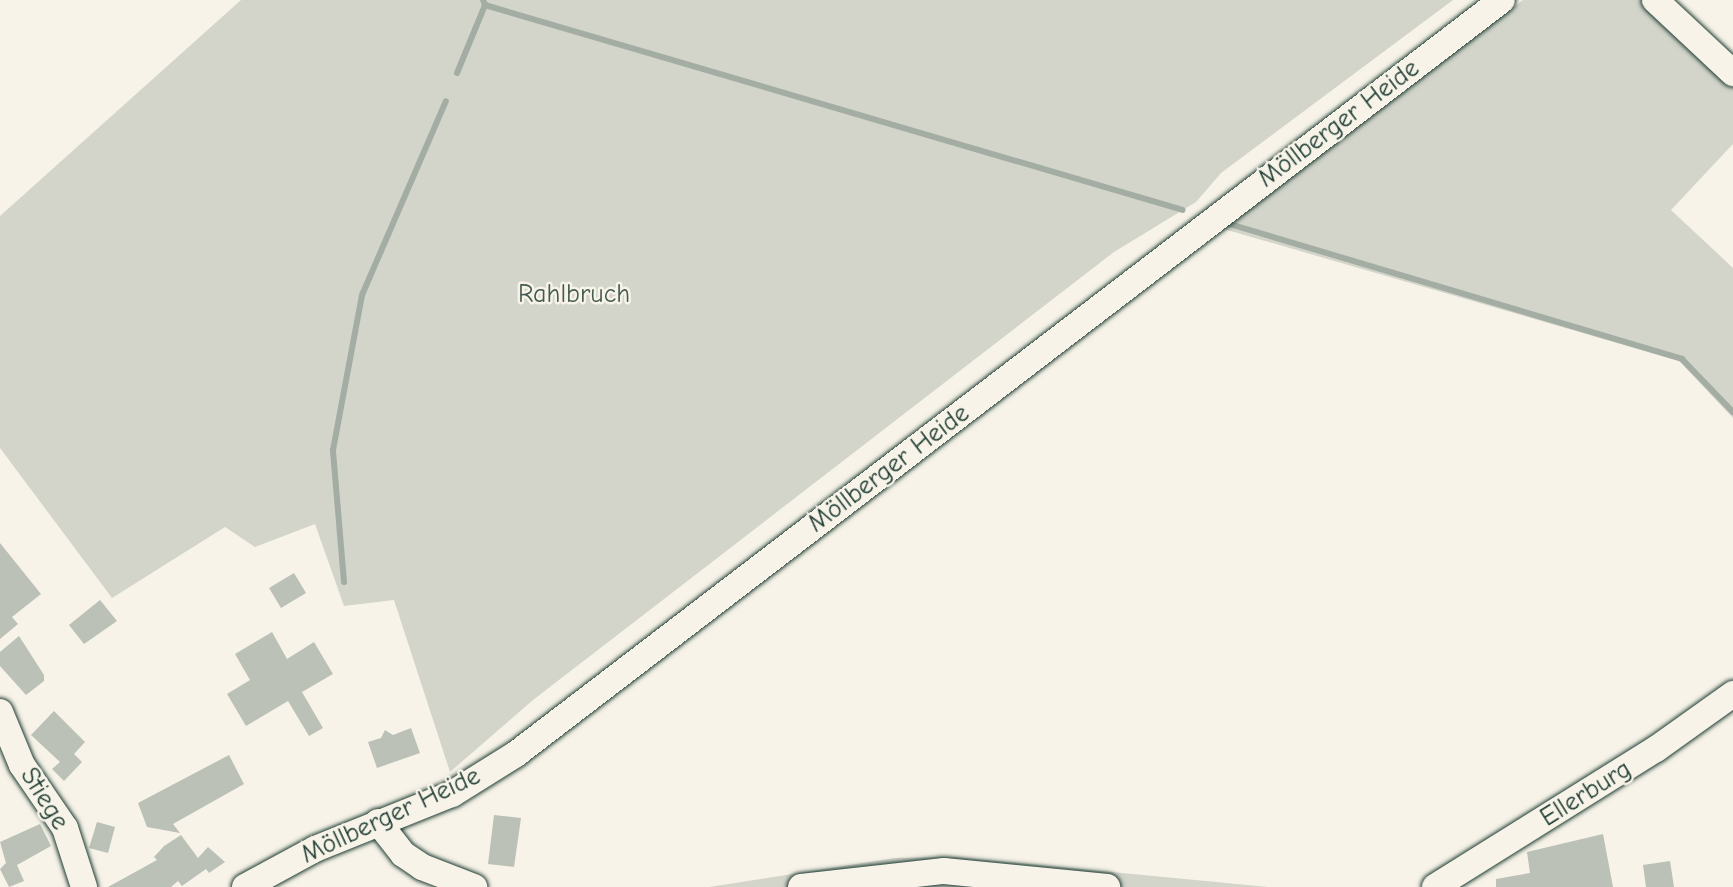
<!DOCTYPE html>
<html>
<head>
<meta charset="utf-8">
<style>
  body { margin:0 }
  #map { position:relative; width:1733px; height:887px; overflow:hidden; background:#f7f3e8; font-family:"Comic Neue",sans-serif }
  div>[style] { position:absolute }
  .green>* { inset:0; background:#d3d5ca }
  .stream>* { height:6px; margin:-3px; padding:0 3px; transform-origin:3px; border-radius:3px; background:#a4ada3 }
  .building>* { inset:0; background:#bbc1b6 }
  .roads { filter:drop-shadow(0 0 2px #1f3d34) drop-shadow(0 0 2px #1f3d34) }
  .minor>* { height:26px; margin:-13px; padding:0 13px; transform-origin:13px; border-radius:13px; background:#f7f3e8 }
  span { translate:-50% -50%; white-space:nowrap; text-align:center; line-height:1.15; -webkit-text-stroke:5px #f7f3e8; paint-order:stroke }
  .street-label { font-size:26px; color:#1f3d34 }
  .park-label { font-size:26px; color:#435b52 }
</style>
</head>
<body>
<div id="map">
  <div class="green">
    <div style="clip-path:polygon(241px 0,1453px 0,1221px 173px,1196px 202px,1114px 252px,533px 700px,450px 772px,394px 600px,344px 606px,315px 524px,255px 547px,225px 527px,112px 598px,0 448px,0 216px)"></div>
    <div style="clip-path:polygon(1523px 0,1673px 0,1733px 55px,1733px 144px,1671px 210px,1733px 268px,1733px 418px,1679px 361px,1224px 229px)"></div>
    <div style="clip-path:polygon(955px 857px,1268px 887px,709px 887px,895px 858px)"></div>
  </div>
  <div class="stream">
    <div style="left:483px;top:0;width:5px;rotate:68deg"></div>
    <div style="left:485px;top:5px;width:727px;rotate:16.37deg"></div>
    <div style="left:457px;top:73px;width:74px;rotate:-67.6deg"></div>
    <div style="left:1226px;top:223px;width:476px;rotate:16.6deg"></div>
    <div style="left:1682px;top:359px;width:74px;rotate:46.1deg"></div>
    <div style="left:344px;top:582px;width:132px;rotate:-94.8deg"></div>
    <div style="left:333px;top:450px;width:158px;rotate:-79.4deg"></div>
    <div style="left:362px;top:295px;width:211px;rotate:-66.6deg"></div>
  </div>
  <div class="building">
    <div style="clip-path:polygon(0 543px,41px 594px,12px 617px,18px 624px,0 639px)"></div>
    <div style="clip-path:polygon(294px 573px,306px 593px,281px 608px,269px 588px)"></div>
    <div style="clip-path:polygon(100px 600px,117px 621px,84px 644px,69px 625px)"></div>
    <div style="clip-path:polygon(272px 632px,287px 659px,314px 642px,333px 674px,302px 692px,323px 728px,309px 736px,288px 701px,246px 726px,227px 694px,250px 680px,235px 654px)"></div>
    <div style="clip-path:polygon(19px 636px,44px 675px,44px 681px,26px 695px,0 666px,0 652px)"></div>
    <div style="clip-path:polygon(54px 711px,85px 742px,74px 754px,82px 762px,64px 781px,52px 769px,60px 762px,31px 735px)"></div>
    <div style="clip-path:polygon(411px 728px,420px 753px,377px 768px,368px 742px,381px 738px,385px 730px,393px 735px)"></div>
    <div style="clip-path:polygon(229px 755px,244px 784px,173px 824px,180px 833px,147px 827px,138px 803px)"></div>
    <div style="clip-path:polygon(494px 815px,521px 818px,514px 867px,488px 864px)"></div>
    <div style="clip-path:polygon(97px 822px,115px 827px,108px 853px,89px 848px)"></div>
    <div style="clip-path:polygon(40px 824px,51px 846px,17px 865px,24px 881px,9px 887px,0 869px,6px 863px,0 842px)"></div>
    <div style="clip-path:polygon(1603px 834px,1613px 887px,1496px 887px,1496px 879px,1530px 873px,1527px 852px)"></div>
    <div style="clip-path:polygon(181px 835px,198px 858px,208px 847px,225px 862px,209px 873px,206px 869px,182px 886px,178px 881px,171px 887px,108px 887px,157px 860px,154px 857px,164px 846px)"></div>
    <div style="clip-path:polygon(1670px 861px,1674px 887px,1646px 887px,1643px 865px)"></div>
  </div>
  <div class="roads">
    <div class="minor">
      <div style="left:1655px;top:0;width:107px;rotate:43.1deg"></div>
      <div style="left:0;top:712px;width:57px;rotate:67.5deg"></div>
      <div style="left:22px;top:765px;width:76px;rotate:55.7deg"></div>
      <div style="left:65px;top:828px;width:62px;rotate:72.1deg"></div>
      <div style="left:378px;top:822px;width:41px;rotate:52deg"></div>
      <div style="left:403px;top:854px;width:23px;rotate:34deg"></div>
      <div style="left:422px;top:867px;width:56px;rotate:21deg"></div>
      <div style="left:245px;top:887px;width:80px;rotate:-28.5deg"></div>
      <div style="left:315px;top:849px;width:148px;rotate:-21.9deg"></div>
      <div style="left:452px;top:794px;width:75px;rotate:-32deg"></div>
      <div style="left:516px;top:754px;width:1241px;rotate:-37.41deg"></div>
      <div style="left:801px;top:887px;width:144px;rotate:-6.4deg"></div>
      <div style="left:944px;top:871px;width:164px;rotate:5.6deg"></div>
      <div style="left:1435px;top:887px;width:261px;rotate:-32deg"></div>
      <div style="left:1656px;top:749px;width:95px;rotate:-35.5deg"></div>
    </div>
  </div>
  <div class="street-label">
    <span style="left:1339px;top:124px;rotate:-37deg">Möllberger Heide</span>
    <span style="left:889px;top:469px;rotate:-37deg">Möllberger Heide</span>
    <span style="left:1586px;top:794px;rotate:-32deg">Ellerburg</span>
    <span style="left:44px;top:799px;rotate:58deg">Stiege</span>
    <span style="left:391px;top:816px;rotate:-25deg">Möllberger Heide</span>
  </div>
  <div class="park-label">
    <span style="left:574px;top:295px">Rahlbruch</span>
  </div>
</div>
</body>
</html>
